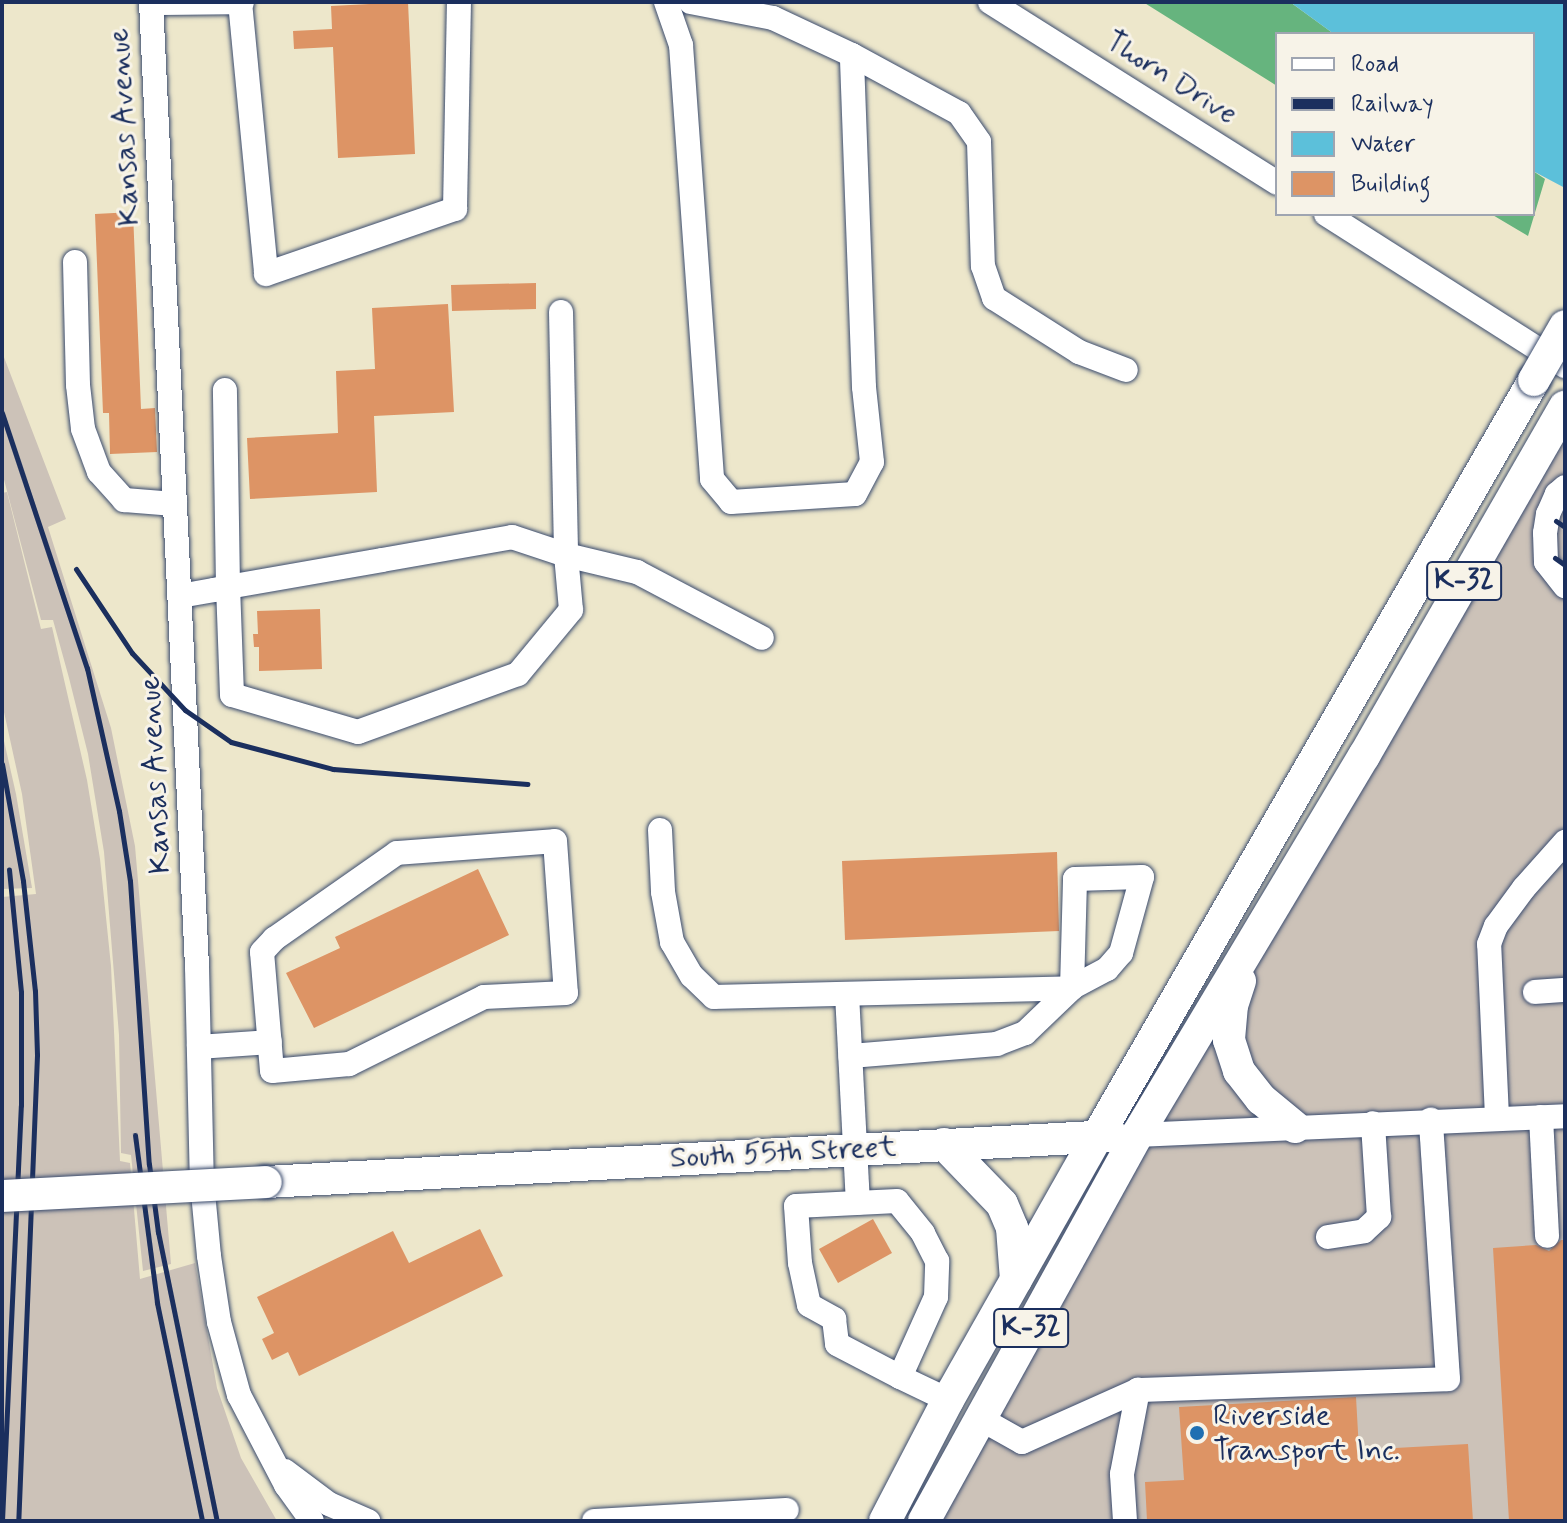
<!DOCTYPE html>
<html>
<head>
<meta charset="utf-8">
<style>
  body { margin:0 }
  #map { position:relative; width:1567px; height:1523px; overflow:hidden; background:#ede7cb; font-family:Mynerve,sans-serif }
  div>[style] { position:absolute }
  .industrial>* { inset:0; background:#ccc2b8 }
  .forest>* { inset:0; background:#66b47e }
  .water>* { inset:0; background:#5cc0da }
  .building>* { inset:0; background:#dd9465 }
  .roads { filter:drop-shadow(0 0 2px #3a4b6e) drop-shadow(0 0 2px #3a4b6e) }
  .minor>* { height:24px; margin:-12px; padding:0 12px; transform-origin:12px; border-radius:12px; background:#fff }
  .major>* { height:32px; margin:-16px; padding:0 16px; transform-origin:16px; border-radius:16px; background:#fff }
  .rail>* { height:5px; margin:-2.5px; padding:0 2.5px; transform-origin:2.5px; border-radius:2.5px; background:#1b2f5e }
  .bridges { filter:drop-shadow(0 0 2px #3a4b6e) drop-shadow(0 0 2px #3a4b6e) }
  .major-bridge>* { height:32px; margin:-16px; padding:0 16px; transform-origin:16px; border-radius:16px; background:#fff }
  .dots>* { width:22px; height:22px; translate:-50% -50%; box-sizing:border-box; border:4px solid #f7f3e8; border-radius:50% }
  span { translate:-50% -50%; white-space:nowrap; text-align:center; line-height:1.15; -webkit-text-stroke:6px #f7f3e8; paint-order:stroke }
  .shield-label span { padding:2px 6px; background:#f7f3e8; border:2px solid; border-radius:6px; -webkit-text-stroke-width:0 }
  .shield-label { font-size:28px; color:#1b2f5e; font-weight:700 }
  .street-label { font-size:30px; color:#1b2f5e }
  .poi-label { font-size:30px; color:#1b2f5e }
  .left { translate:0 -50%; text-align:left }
  .frame { position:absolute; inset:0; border:4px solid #1b2f5e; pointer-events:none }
  .legend { position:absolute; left:1275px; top:32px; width:260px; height:184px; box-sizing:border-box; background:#f7f3e8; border:2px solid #9fa5b1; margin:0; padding:10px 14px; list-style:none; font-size:24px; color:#1b2f5e }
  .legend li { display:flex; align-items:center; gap:16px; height:40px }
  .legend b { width:40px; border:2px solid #9fa5b1 }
</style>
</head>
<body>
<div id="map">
  <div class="industrial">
    <div style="clip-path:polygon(2px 352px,66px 519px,48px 527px,111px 728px,135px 846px,171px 1264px,143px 1271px,131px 1155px,121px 1153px,119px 1035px,104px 852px,88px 754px,69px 678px,53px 620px,41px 620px,2px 472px)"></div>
    <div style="clip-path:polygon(1565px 406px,1565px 1521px,925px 1521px)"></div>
    <div style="clip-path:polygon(7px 492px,41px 629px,52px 627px,87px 780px,100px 859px,111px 966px,120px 1161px,130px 1163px,140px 1279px,195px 1263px,217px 1388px,241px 1458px,277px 1521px,2px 1521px,2px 897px,36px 894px,22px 794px,2px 703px,2px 493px)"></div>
    <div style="clip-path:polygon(2px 732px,16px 794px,32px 888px,2px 889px)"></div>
  </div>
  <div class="forest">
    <div style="clip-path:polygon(1143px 2px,1290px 2px,1334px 34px,1277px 34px,1277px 86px)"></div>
    <div style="clip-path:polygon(1533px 171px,1545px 179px,1528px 236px,1491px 214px,1533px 214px)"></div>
  </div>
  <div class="water">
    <div style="clip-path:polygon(1290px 2px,1565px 2px,1565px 188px,1533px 171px,1533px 34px,1334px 34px)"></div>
  </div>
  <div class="building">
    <div style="clip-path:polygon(408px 2px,415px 154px,338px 158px,333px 47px,294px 49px,293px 31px,332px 29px,331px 6px)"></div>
    <div style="clip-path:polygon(133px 212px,141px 409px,155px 408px,157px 452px,110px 454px,109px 413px,103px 413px,95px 214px)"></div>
    <div style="clip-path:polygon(536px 283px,536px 309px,452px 311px,451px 285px)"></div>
    <div style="clip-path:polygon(448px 304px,454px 412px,374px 416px,377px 492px,250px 499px,247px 438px,338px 433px,336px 371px,375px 369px,372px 308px)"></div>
    <div style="clip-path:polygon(320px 609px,322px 669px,259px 671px,259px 647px,254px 647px,253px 634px,258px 634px,257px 611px)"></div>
    <div style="clip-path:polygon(1057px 852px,1059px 931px,845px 940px,842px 861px)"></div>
    <div style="clip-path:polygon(478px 869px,509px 935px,314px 1028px,286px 973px,340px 948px,335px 937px)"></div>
    <div style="clip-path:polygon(873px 1219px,892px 1253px,838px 1283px,819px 1249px)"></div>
    <div style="clip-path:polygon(480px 1229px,503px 1276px,299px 1376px,288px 1352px,272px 1360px,262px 1339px,274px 1333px,257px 1297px,393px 1231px,409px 1263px)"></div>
    <div style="clip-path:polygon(1561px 1240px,1565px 1240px,1565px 1521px,1509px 1521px,1493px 1248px,1536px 1245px,1549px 1251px)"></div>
    <div style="clip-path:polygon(1356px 1397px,1359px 1450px,1468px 1444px,1473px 1521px,1147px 1521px,1145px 1482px,1184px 1480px,1179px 1407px)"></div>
  </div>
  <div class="roads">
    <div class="minor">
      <div style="left:151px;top:2px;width:966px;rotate:87.27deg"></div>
      <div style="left:197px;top:967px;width:215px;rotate:88.7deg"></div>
      <div style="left:202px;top:1182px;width:74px;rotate:84.6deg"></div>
      <div style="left:209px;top:1256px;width:67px;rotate:81.4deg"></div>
      <div style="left:219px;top:1322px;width:76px;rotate:74.7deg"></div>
      <div style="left:239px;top:1395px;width:102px;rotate:62.4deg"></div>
      <div style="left:286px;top:1485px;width:44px;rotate:54.2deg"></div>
      <div style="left:240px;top:2px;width:273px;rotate:84.5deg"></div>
      <div style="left:266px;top:274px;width:200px;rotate:-19deg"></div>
      <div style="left:455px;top:209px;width:207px;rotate:-88.9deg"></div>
      <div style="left:666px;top:2px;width:46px;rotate:70.8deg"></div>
      <div style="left:681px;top:45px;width:435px;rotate:85.9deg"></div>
      <div style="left:712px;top:479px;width:30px;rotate:50deg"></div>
      <div style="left:731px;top:502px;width:124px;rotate:-3.7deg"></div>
      <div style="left:855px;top:494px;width:36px;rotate:-62deg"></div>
      <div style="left:872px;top:462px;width:75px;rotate:-96.1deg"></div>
      <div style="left:864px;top:387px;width:332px;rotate:-92.1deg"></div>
      <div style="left:852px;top:55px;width:87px;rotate:-154.9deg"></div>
      <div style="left:773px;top:18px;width:84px;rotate:-169deg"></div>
      <div style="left:990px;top:2px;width:339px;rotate:32.2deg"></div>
      <div style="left:151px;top:3px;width:91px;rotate:-0.6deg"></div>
      <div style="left:852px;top:55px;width:122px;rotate:28.5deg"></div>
      <div style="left:959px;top:113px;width:35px;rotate:55deg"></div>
      <div style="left:979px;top:142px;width:124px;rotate:88.2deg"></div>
      <div style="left:983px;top:266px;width:34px;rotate:71deg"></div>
      <div style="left:994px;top:298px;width:101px;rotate:32.4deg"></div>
      <div style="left:1079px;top:352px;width:50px;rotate:21deg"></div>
      <div style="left:1326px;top:214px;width:283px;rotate:32.5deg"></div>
      <div style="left:75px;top:262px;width:123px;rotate:88.6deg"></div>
      <div style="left:78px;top:385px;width:44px;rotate:83.5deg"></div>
      <div style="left:83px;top:429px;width:46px;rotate:69.6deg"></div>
      <div style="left:99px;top:472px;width:38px;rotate:48deg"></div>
      <div style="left:124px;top:500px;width:51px;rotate:4.5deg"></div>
      <div style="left:561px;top:312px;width:243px;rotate:88.8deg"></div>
      <div style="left:566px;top:555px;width:73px;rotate:13.5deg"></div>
      <div style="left:637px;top:572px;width:141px;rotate:27.8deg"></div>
      <div style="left:1565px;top:487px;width:11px;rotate:139deg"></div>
      <div style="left:1557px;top:494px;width:22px;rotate:114deg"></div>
      <div style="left:1548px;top:514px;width:19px;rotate:99deg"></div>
      <div style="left:1545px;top:533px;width:29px;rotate:88deg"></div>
      <div style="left:1546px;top:562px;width:31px;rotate:52deg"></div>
      <div style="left:180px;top:596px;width:35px;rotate:-10deg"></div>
      <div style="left:214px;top:590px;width:14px;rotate:-12deg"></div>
      <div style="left:228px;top:587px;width:156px;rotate:-9.9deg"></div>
      <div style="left:382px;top:560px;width:132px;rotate:-10deg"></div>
      <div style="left:512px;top:537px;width:57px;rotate:18.4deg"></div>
      <div style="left:566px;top:555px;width:55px;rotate:84.8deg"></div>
      <div style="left:571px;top:610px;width:83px;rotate:129.6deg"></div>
      <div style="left:518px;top:674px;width:170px;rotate:160.1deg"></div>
      <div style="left:358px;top:732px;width:131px;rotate:-163.6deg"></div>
      <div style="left:232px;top:695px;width:108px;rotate:-92.1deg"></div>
      <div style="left:228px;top:587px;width:197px;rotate:-90.9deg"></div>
      <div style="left:660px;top:830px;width:62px;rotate:87.2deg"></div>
      <div style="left:663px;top:892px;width:51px;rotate:79.8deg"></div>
      <div style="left:672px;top:942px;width:39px;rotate:60deg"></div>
      <div style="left:692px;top:976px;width:30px;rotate:44deg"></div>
      <div style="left:714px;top:997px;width:358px;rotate:-1.4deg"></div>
      <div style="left:1072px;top:988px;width:109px;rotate:-88.4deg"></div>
      <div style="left:1075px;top:879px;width:67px;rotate:-1.7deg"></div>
      <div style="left:1142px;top:877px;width:79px;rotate:105.4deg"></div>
      <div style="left:1121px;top:953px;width:21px;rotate:131deg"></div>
      <div style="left:1107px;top:969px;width:40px;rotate:152deg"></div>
      <div style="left:1072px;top:988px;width:65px;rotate:136.2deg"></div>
      <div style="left:1025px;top:1033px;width:30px;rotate:159deg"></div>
      <div style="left:997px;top:1044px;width:147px;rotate:175.3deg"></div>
      <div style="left:555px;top:841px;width:152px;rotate:85.9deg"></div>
      <div style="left:566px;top:993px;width:82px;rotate:177.2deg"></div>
      <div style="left:484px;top:997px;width:151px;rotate:153.6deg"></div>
      <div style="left:349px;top:1064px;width:77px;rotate:174.8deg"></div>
      <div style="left:272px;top:1071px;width:119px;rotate:-94.8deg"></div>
      <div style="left:262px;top:952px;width:18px;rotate:-47deg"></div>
      <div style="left:274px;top:939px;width:150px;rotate:-35deg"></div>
      <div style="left:397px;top:853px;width:158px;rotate:-4.3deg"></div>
      <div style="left:1535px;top:992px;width:30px;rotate:-4deg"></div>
      <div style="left:847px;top:994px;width:209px;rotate:87deg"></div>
      <div style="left:199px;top:1047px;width:71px;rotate:-4deg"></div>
      <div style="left:1497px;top:1117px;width:173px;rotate:-92.6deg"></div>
      <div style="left:1489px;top:944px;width:19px;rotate:-69deg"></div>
      <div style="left:1496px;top:926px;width:47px;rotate:-53.6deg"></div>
      <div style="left:1524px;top:888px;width:62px;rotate:-48.3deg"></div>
      <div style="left:1541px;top:1117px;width:119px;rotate:87.1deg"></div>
      <div style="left:1137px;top:1135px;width:428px;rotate:-2.5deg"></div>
      <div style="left:1328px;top:1237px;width:36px;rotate:-9deg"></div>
      <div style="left:1364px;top:1231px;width:21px;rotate:-43deg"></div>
      <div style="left:1379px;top:1217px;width:94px;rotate:-93.7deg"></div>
      <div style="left:900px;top:1377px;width:88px;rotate:-65.8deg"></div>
      <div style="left:936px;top:1297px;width:36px;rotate:-88deg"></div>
      <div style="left:937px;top:1261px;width:31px;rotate:-117deg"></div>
      <div style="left:923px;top:1233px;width:41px;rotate:-129.1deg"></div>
      <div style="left:897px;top:1201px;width:101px;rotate:177.2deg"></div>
      <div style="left:796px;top:1206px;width:57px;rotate:86deg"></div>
      <div style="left:800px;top:1263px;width:43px;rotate:77.9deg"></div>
      <div style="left:809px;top:1305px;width:29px;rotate:29deg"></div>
      <div style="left:834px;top:1319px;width:25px;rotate:83deg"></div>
      <div style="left:837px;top:1344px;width:71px;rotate:27.6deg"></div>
      <div style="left:900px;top:1377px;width:53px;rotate:25.6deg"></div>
      <div style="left:981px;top:1419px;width:47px;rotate:29.3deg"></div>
      <div style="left:1022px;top:1442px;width:127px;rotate:-24.1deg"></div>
      <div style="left:1138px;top:1390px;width:310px;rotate:-2deg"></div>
      <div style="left:1448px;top:1379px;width:260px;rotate:-93.8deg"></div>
      <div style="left:285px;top:1471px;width:55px;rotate:36.9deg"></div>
      <div style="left:329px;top:1504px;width:43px;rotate:23.6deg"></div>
      <div style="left:594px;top:1521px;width:193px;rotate:-3.3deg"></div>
      <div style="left:1125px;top:1521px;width:47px;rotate:-93.7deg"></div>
      <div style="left:1122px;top:1474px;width:86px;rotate:-79.2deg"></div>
    </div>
    <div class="major">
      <div style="left:1240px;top:981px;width:25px;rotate:108deg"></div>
      <div style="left:1232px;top:1005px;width:35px;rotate:95deg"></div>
      <div style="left:1229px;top:1040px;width:33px;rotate:72deg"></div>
      <div style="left:1239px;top:1071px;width:36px;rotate:52deg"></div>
      <div style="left:1261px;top:1099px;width:44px;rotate:39.5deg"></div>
      <div style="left:944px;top:1144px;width:83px;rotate:46deg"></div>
      <div style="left:1002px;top:1204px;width:26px;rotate:67deg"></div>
      <div style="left:1012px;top:1228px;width:52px;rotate:85.6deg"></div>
      <div style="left:266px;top:1182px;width:848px;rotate:-3.11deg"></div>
      <div style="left:885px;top:1521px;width:136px;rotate:-62.5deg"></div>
      <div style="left:948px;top:1400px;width:302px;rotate:-60.5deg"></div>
      <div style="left:1097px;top:1137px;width:874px;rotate:-60deg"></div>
      <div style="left:924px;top:1521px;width:441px;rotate:-61.1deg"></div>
      <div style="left:1137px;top:1135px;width:442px;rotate:-59.1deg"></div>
      <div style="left:1364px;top:756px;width:403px;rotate:-60.1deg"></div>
    </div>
  </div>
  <div class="rail">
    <div style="left:2px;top:413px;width:269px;rotate:71.6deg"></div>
    <div style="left:87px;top:668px;width:147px;rotate:77.4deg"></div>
    <div style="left:119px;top:811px;width:71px;rotate:81.1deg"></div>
    <div style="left:130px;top:881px;width:284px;rotate:86.2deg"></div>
    <div style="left:149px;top:1164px;width:69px;rotate:82.5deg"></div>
    <div style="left:158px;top:1232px;width:295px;rotate:78.5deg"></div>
    <div style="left:1556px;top:521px;width:11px;rotate:34deg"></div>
    <div style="left:1555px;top:558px;width:12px;rotate:35deg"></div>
    <div style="left:76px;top:569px;width:101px;rotate:56.3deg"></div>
    <div style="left:132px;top:653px;width:78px;rotate:47.1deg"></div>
    <div style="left:185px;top:710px;width:56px;rotate:34.8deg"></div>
    <div style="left:231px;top:742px;width:106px;rotate:14.8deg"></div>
    <div style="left:333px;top:769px;width:195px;rotate:4.4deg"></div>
    <div style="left:2px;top:764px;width:119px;rotate:79.8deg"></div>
    <div style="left:23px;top:881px;width:111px;rotate:83.8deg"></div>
    <div style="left:35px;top:991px;width:64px;rotate:88.2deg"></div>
    <div style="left:37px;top:1055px;width:466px;rotate:92.3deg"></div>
    <div style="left:135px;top:1135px;width:169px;rotate:82.5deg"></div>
    <div style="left:157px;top:1303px;width:223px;rotate:78.3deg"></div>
    <div style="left:2px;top:1521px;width:416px;rotate:-87.4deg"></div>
    <div style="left:21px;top:1105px;width:113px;rotate:-90deg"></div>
    <div style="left:21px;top:992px;width:123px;rotate:-95.6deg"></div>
  </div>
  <div class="bridges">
    <div class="major-bridge">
      <div style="left:1534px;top:380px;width:62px;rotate:-60.1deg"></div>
      <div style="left:2px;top:1196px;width:264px;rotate:-3deg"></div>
    </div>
  </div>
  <div class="dots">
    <div style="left:1197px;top:1433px;background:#1f6fb2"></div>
  </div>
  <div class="shield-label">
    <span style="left:1464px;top:581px">K-32</span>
    <span style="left:1031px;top:1328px">K-32</span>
  </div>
  <div class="street-label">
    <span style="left:1171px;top:78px;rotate:32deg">Thorn Drive</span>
    <span style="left:125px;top:127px;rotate:-93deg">Kansas Avenue</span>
    <span style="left:156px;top:775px;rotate:-93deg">Kansas Avenue</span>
    <span style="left:783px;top:1153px;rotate:-3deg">South 55th Street</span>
  </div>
  <div class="poi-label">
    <span class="left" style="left:1213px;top:1433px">Riverside<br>Transport Inc.</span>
  </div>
  <div class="frame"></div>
  <ul class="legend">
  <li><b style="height:10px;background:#fff"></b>Road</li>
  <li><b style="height:10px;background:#1b2f5e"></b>Railway</li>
  <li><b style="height:22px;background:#5cc0da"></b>Water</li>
  <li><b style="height:22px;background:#dd9465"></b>Building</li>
  </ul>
</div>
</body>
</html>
